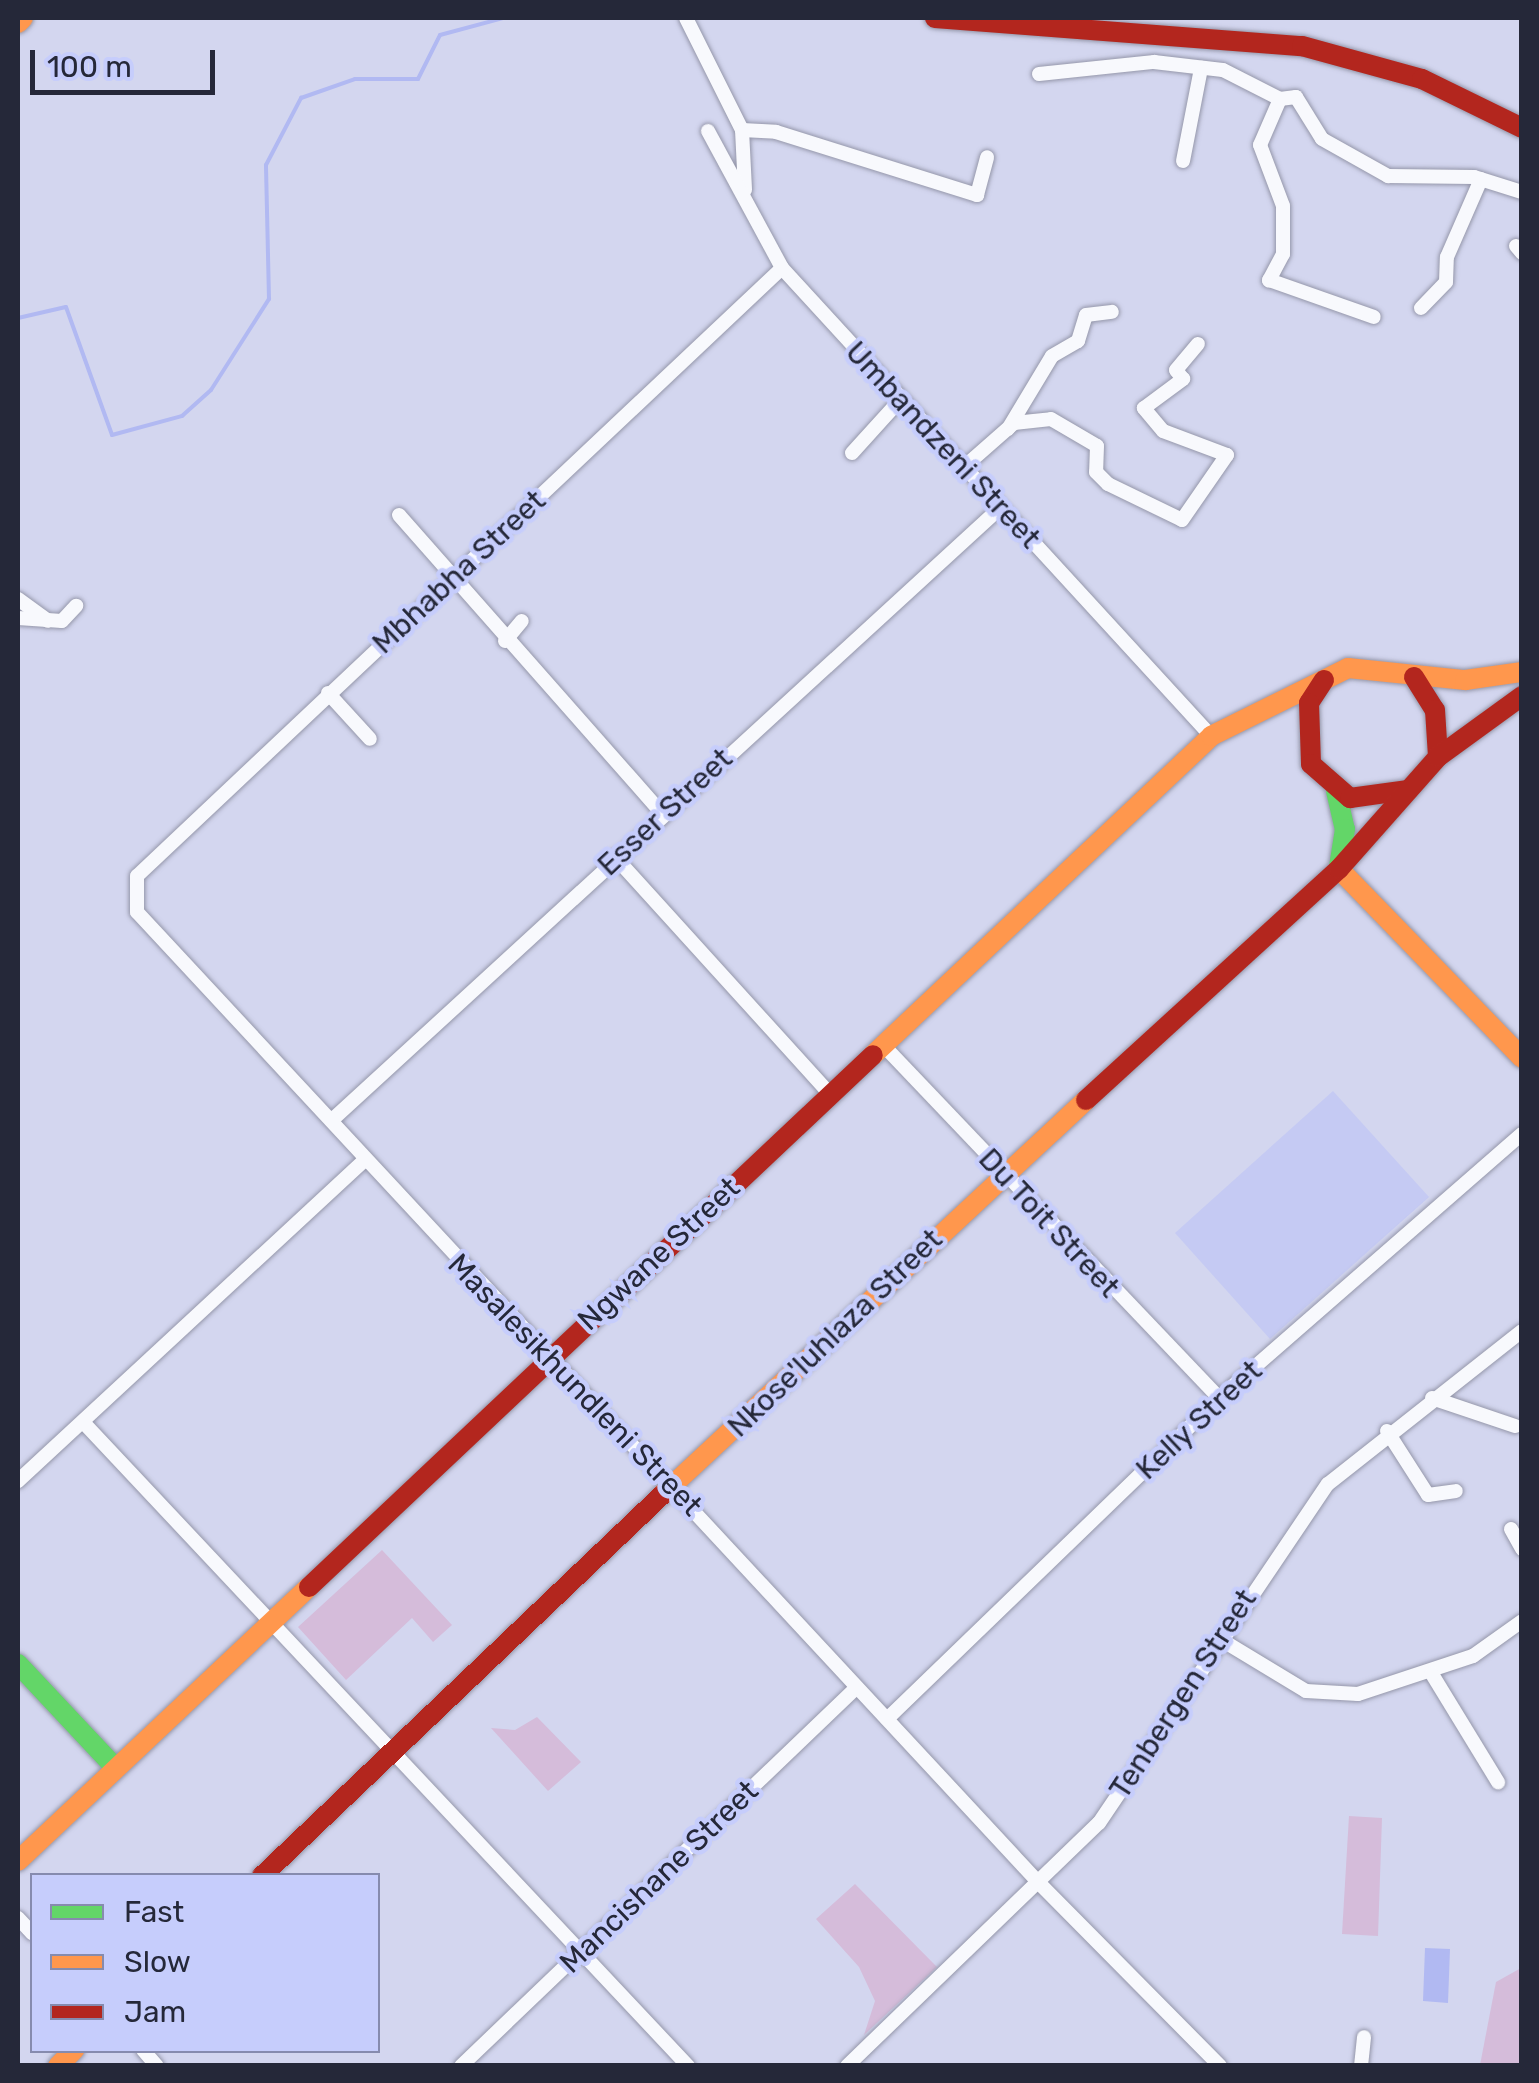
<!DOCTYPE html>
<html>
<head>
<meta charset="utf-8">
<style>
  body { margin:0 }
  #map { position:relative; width:1539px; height:2083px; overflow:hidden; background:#d3d6ef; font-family:Rubik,sans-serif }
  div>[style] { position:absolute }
  .built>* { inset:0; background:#c5caf3 }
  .green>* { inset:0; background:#d5bcda }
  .water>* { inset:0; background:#b1b9f2 }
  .stream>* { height:4px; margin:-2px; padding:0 2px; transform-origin:2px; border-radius:2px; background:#b1b9f2 }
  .roads { filter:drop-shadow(0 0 2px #9597aa) drop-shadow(0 0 2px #9597aa) }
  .street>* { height:14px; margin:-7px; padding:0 7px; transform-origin:7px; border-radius:7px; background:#f8f9fd }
  .fast>* { height:20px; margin:-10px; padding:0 10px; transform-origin:10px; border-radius:10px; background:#63d668 }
  .slow>* { height:20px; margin:-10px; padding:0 10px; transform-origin:10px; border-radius:10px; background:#ff974d }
  .jam>* { height:20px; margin:-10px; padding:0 10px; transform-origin:10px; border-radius:10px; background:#b3261e }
  span { translate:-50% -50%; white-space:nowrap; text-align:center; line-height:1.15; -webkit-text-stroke:9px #c6cdfc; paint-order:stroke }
  .street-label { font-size:30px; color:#252839 }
  .frame { position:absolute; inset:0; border:20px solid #252839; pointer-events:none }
  .legend { position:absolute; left:30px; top:1873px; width:350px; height:180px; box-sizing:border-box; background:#c6cdfc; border:2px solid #868bae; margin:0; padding:12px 18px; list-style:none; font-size:30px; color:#252839 }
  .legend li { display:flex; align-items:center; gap:20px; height:50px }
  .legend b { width:50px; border:2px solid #868bae }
  .scale { position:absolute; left:30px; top:50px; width:185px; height:45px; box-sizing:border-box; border:5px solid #252839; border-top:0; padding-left:12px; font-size:30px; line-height:35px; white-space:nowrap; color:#252839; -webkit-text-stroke:8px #c6cdfc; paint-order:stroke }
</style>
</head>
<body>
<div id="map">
  <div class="built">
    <div style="clip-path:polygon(1333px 1091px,1429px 1197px,1270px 1339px,1175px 1233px)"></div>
  </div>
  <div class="green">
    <div style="clip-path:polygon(382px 1550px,452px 1625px,433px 1642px,412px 1618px,346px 1680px,298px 1627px)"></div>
    <div style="clip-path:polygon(537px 1717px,581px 1762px,548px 1791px,491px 1728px,515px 1730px)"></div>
    <div style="clip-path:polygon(1349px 1816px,1382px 1818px,1378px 1936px,1342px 1934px)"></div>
    <div style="clip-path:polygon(855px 1884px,937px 1967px,864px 2035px,875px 2001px,859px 1967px,816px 1919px)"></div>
    <div style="clip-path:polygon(1521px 1968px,1521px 2065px,1480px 2065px,1496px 1982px)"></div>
  </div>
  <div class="water">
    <div style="clip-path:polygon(1425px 1948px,1450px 1949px,1448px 2003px,1423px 2001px)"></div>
  </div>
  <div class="stream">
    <div style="left:18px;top:318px;width:49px;rotate:-12.9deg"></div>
    <div style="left:66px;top:307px;width:136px;rotate:70.2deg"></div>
    <div style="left:112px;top:435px;width:73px;rotate:-15.2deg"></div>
    <div style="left:182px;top:416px;width:39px;rotate:-42deg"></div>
    <div style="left:211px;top:390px;width:108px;rotate:-57.5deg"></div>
    <div style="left:269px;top:299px;width:134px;rotate:-91.3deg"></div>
    <div style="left:266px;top:165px;width:76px;rotate:-62.4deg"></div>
    <div style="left:301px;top:98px;width:57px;rotate:-19.4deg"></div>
    <div style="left:355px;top:79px;width:63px"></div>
    <div style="left:418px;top:79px;width:49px;rotate:-63.4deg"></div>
    <div style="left:440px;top:35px;width:65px;rotate:-15.1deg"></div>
  </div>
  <div class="roads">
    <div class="street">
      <div style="left:686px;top:18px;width:125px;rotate:63.4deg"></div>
      <div style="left:742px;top:130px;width:60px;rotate:87.1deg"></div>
      <div style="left:1039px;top:74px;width:116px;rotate:-6deg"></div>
      <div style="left:1154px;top:62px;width:69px;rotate:6.6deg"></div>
      <div style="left:1223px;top:70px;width:64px;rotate:27deg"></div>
      <div style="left:1280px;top:99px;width:16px;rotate:-7deg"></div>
      <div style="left:1296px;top:97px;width:49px;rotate:58.2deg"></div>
      <div style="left:1322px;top:139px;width:76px;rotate:29.3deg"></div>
      <div style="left:1388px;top:176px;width:86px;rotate:0.7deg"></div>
      <div style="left:1474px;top:177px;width:50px;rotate:17.4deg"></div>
      <div style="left:1280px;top:99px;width:50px;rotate:113.5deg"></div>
      <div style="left:1260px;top:145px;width:65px;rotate:69.3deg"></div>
      <div style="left:1283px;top:206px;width:48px;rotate:90deg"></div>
      <div style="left:1283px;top:254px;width:30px;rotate:118deg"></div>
      <div style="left:1269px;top:280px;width:111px;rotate:19.4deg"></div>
      <div style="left:742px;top:130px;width:34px;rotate:3deg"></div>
      <div style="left:776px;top:132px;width:211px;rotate:17.4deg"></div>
      <div style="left:977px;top:195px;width:39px;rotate:-75deg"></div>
      <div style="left:708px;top:131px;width:156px;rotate:61.6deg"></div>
      <div style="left:782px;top:268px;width:635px;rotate:47.49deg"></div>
      <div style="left:1183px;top:161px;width:95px;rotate:-79deg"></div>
      <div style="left:1516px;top:246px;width:9px;rotate:49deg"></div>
      <div style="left:782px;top:268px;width:886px;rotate:136.69deg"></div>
      <div style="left:137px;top:876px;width:36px;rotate:90deg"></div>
      <div style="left:137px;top:912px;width:1327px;rotate:47.11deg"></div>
      <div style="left:1040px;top:1884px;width:256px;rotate:45.3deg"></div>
      <div style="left:1421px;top:308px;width:36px;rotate:-46deg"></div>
      <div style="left:1446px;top:282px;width:25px;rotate:-88deg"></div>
      <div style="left:1447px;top:257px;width:85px;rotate:-66.4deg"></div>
      <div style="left:1008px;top:429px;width:85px;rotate:-58.9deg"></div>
      <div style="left:1052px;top:356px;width:30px;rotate:-30deg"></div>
      <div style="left:1078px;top:341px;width:27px;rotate:-73deg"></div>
      <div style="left:1086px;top:315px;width:26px;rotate:-7deg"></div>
      <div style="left:852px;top:453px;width:73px;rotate:-47.8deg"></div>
      <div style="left:964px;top:467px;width:67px;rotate:-41.3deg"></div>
      <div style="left:1014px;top:423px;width:37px;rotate:-6deg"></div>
      <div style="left:1051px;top:419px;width:53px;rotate:30.4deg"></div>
      <div style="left:1097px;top:446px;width:26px;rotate:92deg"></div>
      <div style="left:1096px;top:472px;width:17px;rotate:45deg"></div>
      <div style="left:1108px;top:484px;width:82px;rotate:25.9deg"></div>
      <div style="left:1182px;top:520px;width:79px;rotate:-55.3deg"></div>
      <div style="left:1227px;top:455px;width:68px;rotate:-159.4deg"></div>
      <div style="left:1163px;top:431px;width:30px;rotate:-130deg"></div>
      <div style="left:1144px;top:408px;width:49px;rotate:-36.6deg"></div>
      <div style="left:1183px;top:379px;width:11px;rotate:-128deg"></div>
      <div style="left:1176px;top:370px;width:34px;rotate:-50deg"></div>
      <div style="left:399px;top:515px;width:397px;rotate:48.6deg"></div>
      <div style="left:18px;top:599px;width:37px;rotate:36deg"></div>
      <div style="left:18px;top:618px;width:44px;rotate:3.9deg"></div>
      <div style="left:62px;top:621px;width:21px;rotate:-47deg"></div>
      <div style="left:505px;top:641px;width:26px;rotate:-50deg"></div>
      <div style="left:328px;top:693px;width:62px;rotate:47.6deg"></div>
      <div style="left:615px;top:857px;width:319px;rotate:47.8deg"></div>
      <div style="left:882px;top:1044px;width:489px;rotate:46.4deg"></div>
      <div style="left:332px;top:1120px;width:907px;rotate:-42.5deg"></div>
      <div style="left:1432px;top:1398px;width:88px;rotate:18.6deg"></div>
      <div style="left:83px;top:1422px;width:884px;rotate:46.79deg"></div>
      <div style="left:1387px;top:1431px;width:76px;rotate:57.4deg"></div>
      <div style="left:1428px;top:1495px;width:28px;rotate:-8deg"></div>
      <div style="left:18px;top:1481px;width:469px;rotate:-42.8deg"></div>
      <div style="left:1511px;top:1529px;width:23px;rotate:61deg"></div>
      <div style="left:1220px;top:1639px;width:100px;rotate:31.2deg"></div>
      <div style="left:1306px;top:1691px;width:52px;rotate:3.3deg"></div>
      <div style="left:1358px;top:1694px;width:121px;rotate:-18.3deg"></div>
      <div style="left:1473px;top:1656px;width:60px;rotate:-35.5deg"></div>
      <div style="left:1432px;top:1674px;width:127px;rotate:58.6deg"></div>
      <div style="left:887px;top:1719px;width:462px;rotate:-44deg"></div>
      <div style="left:1219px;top:1398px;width:402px;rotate:-41.1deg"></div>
      <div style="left:18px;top:1918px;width:21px;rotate:47deg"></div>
      <div style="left:143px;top:2050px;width:21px;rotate:49deg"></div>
      <div style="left:461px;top:2066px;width:547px;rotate:-43.74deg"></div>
      <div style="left:847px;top:2066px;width:350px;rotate:-44deg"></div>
      <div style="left:1099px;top:1823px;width:409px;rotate:-56deg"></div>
      <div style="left:1328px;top:1484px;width:247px;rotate:-38.3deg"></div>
      <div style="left:1361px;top:2066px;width:29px;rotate:-84deg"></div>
    </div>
    <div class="fast">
      <div style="left:1336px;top:791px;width:39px;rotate:77deg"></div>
      <div style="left:1345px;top:829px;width:37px;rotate:99deg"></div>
      <div style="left:18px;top:1664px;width:139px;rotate:46.8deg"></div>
    </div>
    <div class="slow">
      <div style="left:18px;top:23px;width:7px;rotate:-45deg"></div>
      <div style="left:1339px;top:869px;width:263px;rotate:45.9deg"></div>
      <div style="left:873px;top:1055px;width:465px;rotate:-43.3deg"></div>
      <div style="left:1211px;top:736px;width:153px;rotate:-26.4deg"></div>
      <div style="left:1348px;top:668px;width:118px;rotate:5.9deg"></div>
      <div style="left:1465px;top:680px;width:58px;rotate:-8deg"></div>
      <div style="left:662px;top:1495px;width:579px;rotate:-42.97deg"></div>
      <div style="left:18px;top:1861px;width:400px;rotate:-43.3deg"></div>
      <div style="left:58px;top:2066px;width:23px;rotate:-45deg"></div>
    </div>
    <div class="jam">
      <div style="left:935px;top:18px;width:368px;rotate:4.4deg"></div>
      <div style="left:1302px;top:46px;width:124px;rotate:15.4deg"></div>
      <div style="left:1422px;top:79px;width:111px;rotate:26.1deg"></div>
      <div style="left:1414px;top:677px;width:39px;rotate:58deg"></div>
      <div style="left:1435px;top:710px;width:47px;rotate:86.3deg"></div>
      <div style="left:1324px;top:680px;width:27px;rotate:123deg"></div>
      <div style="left:1309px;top:703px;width:61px;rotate:88.1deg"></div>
      <div style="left:1311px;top:764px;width:52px;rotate:41.1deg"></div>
      <div style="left:1350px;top:798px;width:59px;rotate:-7.9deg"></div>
      <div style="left:1086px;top:1100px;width:343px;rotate:-42.4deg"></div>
      <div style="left:1339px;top:869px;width:149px;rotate:-48.5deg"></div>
      <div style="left:1438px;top:757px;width:104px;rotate:-36deg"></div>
      <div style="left:309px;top:1587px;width:775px;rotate:-43.33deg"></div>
      <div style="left:262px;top:1876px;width:552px;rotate:-43.61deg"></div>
    </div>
  </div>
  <div class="street-label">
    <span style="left:943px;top:445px;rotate:47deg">Umbandzeni Street</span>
    <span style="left:459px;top:572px;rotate:-43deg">Mbhabha Street</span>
    <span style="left:665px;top:812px;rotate:-43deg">Esser Street</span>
    <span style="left:1049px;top:1223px;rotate:47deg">Du Toit Street</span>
    <span style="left:659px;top:1254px;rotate:-43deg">Ngwane Street</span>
    <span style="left:835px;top:1333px;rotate:-44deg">Nkose'luhlaza Street</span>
    <span style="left:575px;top:1385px;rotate:46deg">Masalesikhundleni Street</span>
    <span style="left:1199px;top:1420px;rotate:-43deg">Kelly Street</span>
    <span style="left:1183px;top:1694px;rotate:-57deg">Tenbergen Street</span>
    <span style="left:659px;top:1877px;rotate:-44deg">Mancishane Street</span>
  </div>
  <div class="frame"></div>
  <ul class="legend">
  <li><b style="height:12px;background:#63d668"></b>Fast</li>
  <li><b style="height:12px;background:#ff974d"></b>Slow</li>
  <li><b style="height:12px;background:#b3261e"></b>Jam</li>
  </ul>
  <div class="scale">100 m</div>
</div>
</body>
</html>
